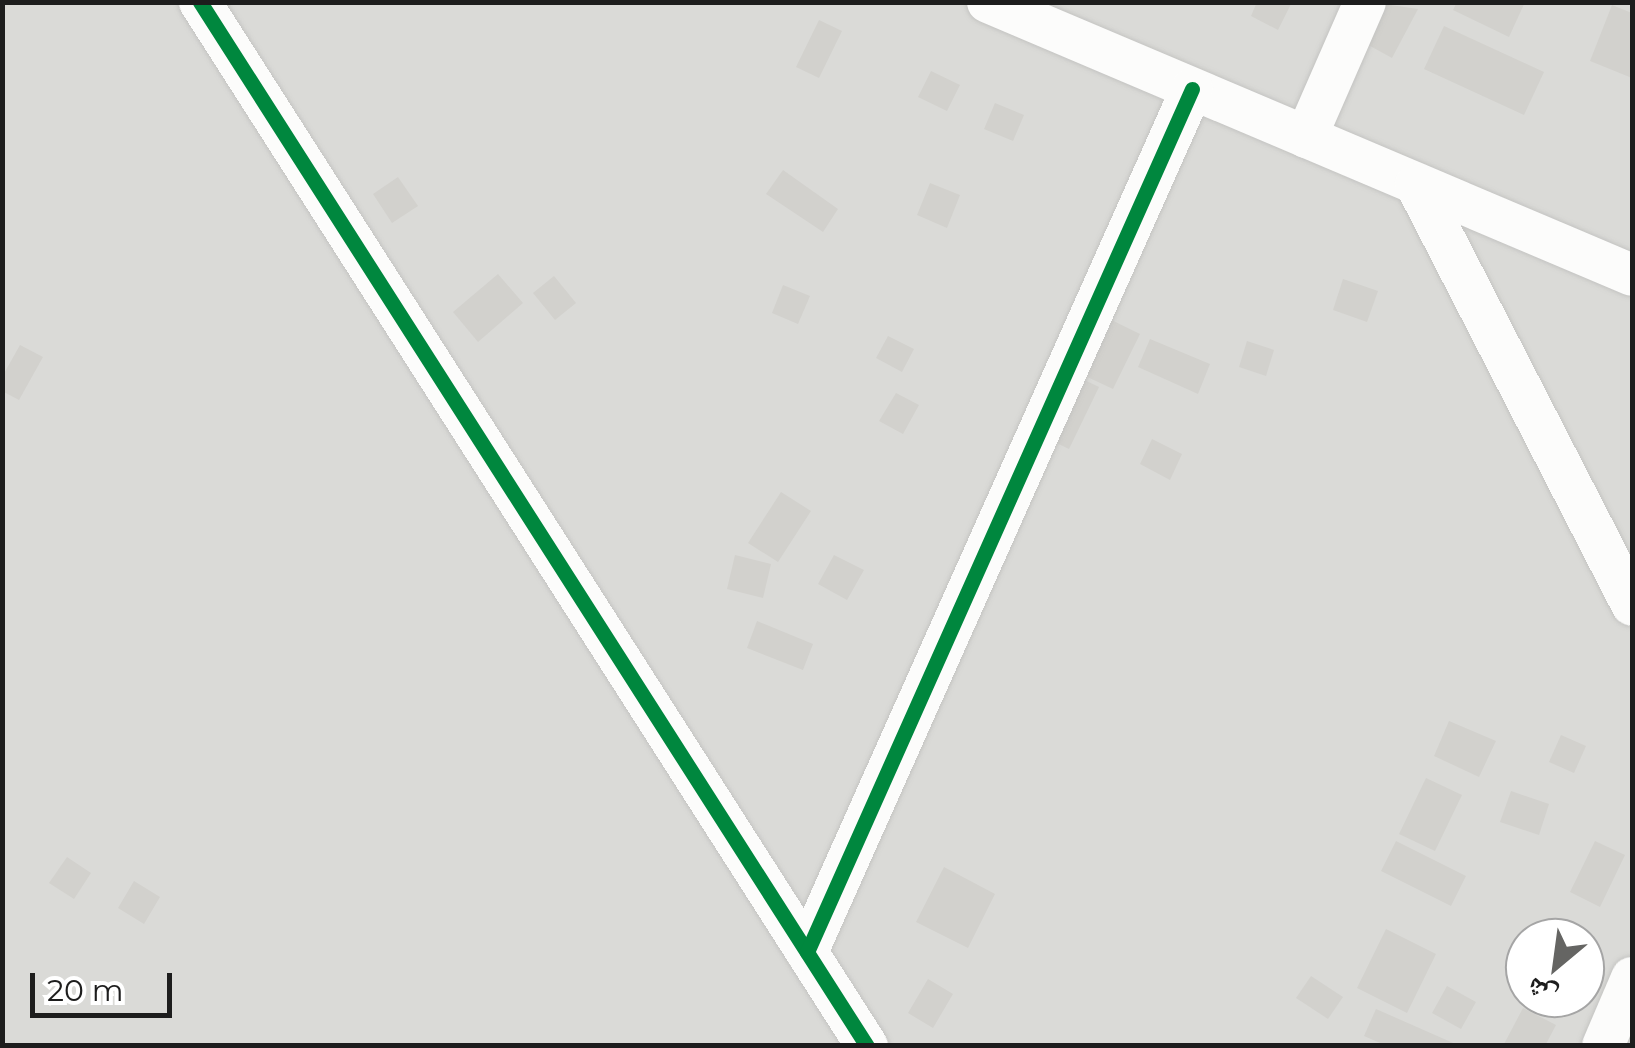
<!DOCTYPE html>
<html>
<head>
<meta charset="utf-8">
<style>
  body { margin:0 }
  #map { position:relative; width:1635px; height:1048px; overflow:hidden; background:#ebebe6; font-family:Montserrat,"Noto Naskh Arabic",sans-serif }
  div>[style] { position:absolute }
  .residential>* { inset:0; background:#dadad7 }
  .building>* { inset:0; background:#d2d1cd }
  .roads { filter:drop-shadow(0 0 2px #c4c4c2) drop-shadow(0 0 2px #c4c4c2) }
  .street>* { height:42px; margin:-21px; padding:0 21px; transform-origin:21px; border-radius:21px; background:#fcfcfb }
  .cycleway>* { height:15px; margin:-7.5px; padding:0 7.5px; transform-origin:7.5px; border-radius:7.5px; background:#00873e }
  span { translate:-50% -50%; white-space:nowrap; text-align:center; line-height:1.15; -webkit-text-stroke:8px #fff; paint-order:stroke }
  .frame { position:absolute; inset:0; border:5px solid #1d1d1d; pointer-events:none }
  .north { position:absolute; left:1505px; top:918px; width:100px; height:100px; box-sizing:border-box; background:#fff; border:2px solid #a5a5a5; border-radius:50%; rotate:209deg; font-size:28px; font-weight:700; line-height:40px; text-align:center; color:#1d1d1d }
  .north::after { content:''; display:block; margin:auto; width:35px; height:45px; background:#656563; clip-path:polygon(50% 0,100% 100%,50% 72%,0 100%) }
  .scale { position:absolute; left:30px; top:973px; width:142px; height:45px; box-sizing:border-box; border:5px solid #1d1d1d; border-top:0; padding-left:12px; font-size:30px; line-height:35px; white-space:nowrap; color:#1d1d1d; -webkit-text-stroke:8px #fff; paint-order:stroke }
</style>
</head>
<body>
<div id="map">
  <div class="residential">
    <div style="clip-path:polygon(evenodd,2px 3px,1632px 3px,1632px 1045px,3px 1045px,2px 3px,1525px 938px,1585px 938px,1585px 998px,1525px 998px,1525px 938px)"></div>
  </div>
  <div class="building">
    <div style="clip-path:polygon(1257px 2px,1292px 2px,1278px 30px,1251px 16px)"></div>
    <div style="clip-path:polygon(1370px 2px,1418px 9px,1392px 58px,1352px 36px)"></div>
    <div style="clip-path:polygon(1457px 2px,1525px 2px,1509px 37px,1453px 10px)"></div>
    <div style="clip-path:polygon(1612px 5px,1632px 13px,1632px 78px,1590px 61px)"></div>
    <div style="clip-path:polygon(819px 20px,842px 31px,819px 78px,796px 67px)"></div>
    <div style="clip-path:polygon(1444px 26px,1544px 72px,1524px 115px,1424px 69px)"></div>
    <div style="clip-path:polygon(931px 71px,960px 85px,947px 111px,918px 97px)"></div>
    <div style="clip-path:polygon(995px 103px,1024px 115px,1013px 141px,984px 129px)"></div>
    <div style="clip-path:polygon(783px 170px,838px 209px,823px 232px,766px 194px)"></div>
    <div style="clip-path:polygon(398px 177px,418px 206px,392px 223px,373px 194px)"></div>
    <div style="clip-path:polygon(930px 183px,960px 195px,947px 228px,917px 215px)"></div>
    <div style="clip-path:polygon(498px 274px,523px 303px,478px 342px,453px 312px)"></div>
    <div style="clip-path:polygon(554px 276px,576px 303px,555px 320px,533px 293px)"></div>
    <div style="clip-path:polygon(1343px 279px,1378px 291px,1367px 322px,1333px 310px)"></div>
    <div style="clip-path:polygon(783px 285px,810px 296px,798px 324px,772px 313px)"></div>
    <div style="clip-path:polygon(1093px 311px,1140px 334px,1113px 389px,1066px 367px)"></div>
    <div style="clip-path:polygon(888px 336px,914px 349px,902px 372px,876px 358px)"></div>
    <div style="clip-path:polygon(1150px 339px,1210px 364px,1198px 394px,1138px 367px)"></div>
    <div style="clip-path:polygon(1247px 341px,1274px 350px,1266px 376px,1239px 367px)"></div>
    <div style="clip-path:polygon(20px 345px,43px 357px,19px 400px,2px 391px,2px 377px)"></div>
    <div style="clip-path:polygon(1068px 372px,1099px 387px,1069px 449px,1038px 434px)"></div>
    <div style="clip-path:polygon(896px 393px,919px 405px,903px 434px,879px 421px)"></div>
    <div style="clip-path:polygon(1152px 439px,1182px 454px,1170px 480px,1140px 464px)"></div>
    <div style="clip-path:polygon(781px 492px,811px 511px,778px 562px,748px 543px)"></div>
    <div style="clip-path:polygon(735px 555px,771px 564px,763px 598px,727px 589px)"></div>
    <div style="clip-path:polygon(834px 555px,864px 570px,847px 600px,818px 584px)"></div>
    <div style="clip-path:polygon(757px 621px,813px 644px,803px 670px,747px 648px)"></div>
    <div style="clip-path:polygon(1449px 721px,1496px 741px,1479px 777px,1434px 756px)"></div>
    <div style="clip-path:polygon(1561px 735px,1586px 746px,1574px 773px,1549px 762px)"></div>
    <div style="clip-path:polygon(1426px 778px,1462px 795px,1435px 851px,1399px 834px)"></div>
    <div style="clip-path:polygon(1511px 791px,1549px 804px,1539px 835px,1500px 822px)"></div>
    <div style="clip-path:polygon(1396px 841px,1466px 876px,1451px 906px,1381px 871px)"></div>
    <div style="clip-path:polygon(1595px 841px,1625px 855px,1600px 907px,1570px 892px)"></div>
    <div style="clip-path:polygon(67px 857px,91px 873px,74px 899px,49px 883px)"></div>
    <div style="clip-path:polygon(944px 867px,995px 894px,968px 948px,916px 922px)"></div>
    <div style="clip-path:polygon(134px 881px,160px 897px,144px 924px,118px 908px)"></div>
    <div style="clip-path:polygon(1386px 929px,1436px 954px,1407px 1013px,1357px 988px)"></div>
    <div style="clip-path:polygon(1311px 976px,1343px 997px,1328px 1019px,1296px 998px)"></div>
    <div style="clip-path:polygon(928px 979px,953px 994px,933px 1028px,908px 1013px)"></div>
    <div style="clip-path:polygon(1447px 986px,1476px 1002px,1461px 1029px,1432px 1013px)"></div>
    <div style="clip-path:polygon(1523px 1008px,1556px 1025px,1545px 1046px,1503px 1046px)"></div>
    <div style="clip-path:polygon(1376px 1009px,1460px 1046px,1387px 1046px,1364px 1036px)"></div>
  </div>
  <div class="roads">
    <div class="street">
      <div style="left:200px;top:2px;width:1239px;rotate:57.43deg"></div>
      <div style="left:988px;top:2px;width:699px;rotate:22.97deg"></div>
      <div style="left:1306px;top:137px;width:147px;rotate:-66.4deg"></div>
      <div style="left:1416px;top:184px;width:473px;rotate:62.8deg"></div>
      <div style="left:807px;top:952px;width:945px;rotate:-65.96deg"></div>
      <div style="left:1603px;top:1046px;width:74px;rotate:-66.9deg"></div>
    </div>
  </div>
  <div class="cycleway">
    <div style="left:200px;top:2px;width:1239px;rotate:57.43deg"></div>
    <div style="left:807px;top:952px;width:945px;rotate:-65.96deg"></div>
  </div>
  <div class="frame"></div>
  <div class="north">ش</div>
  <div class="scale">20 m</div>
</div>
</body>
</html>
